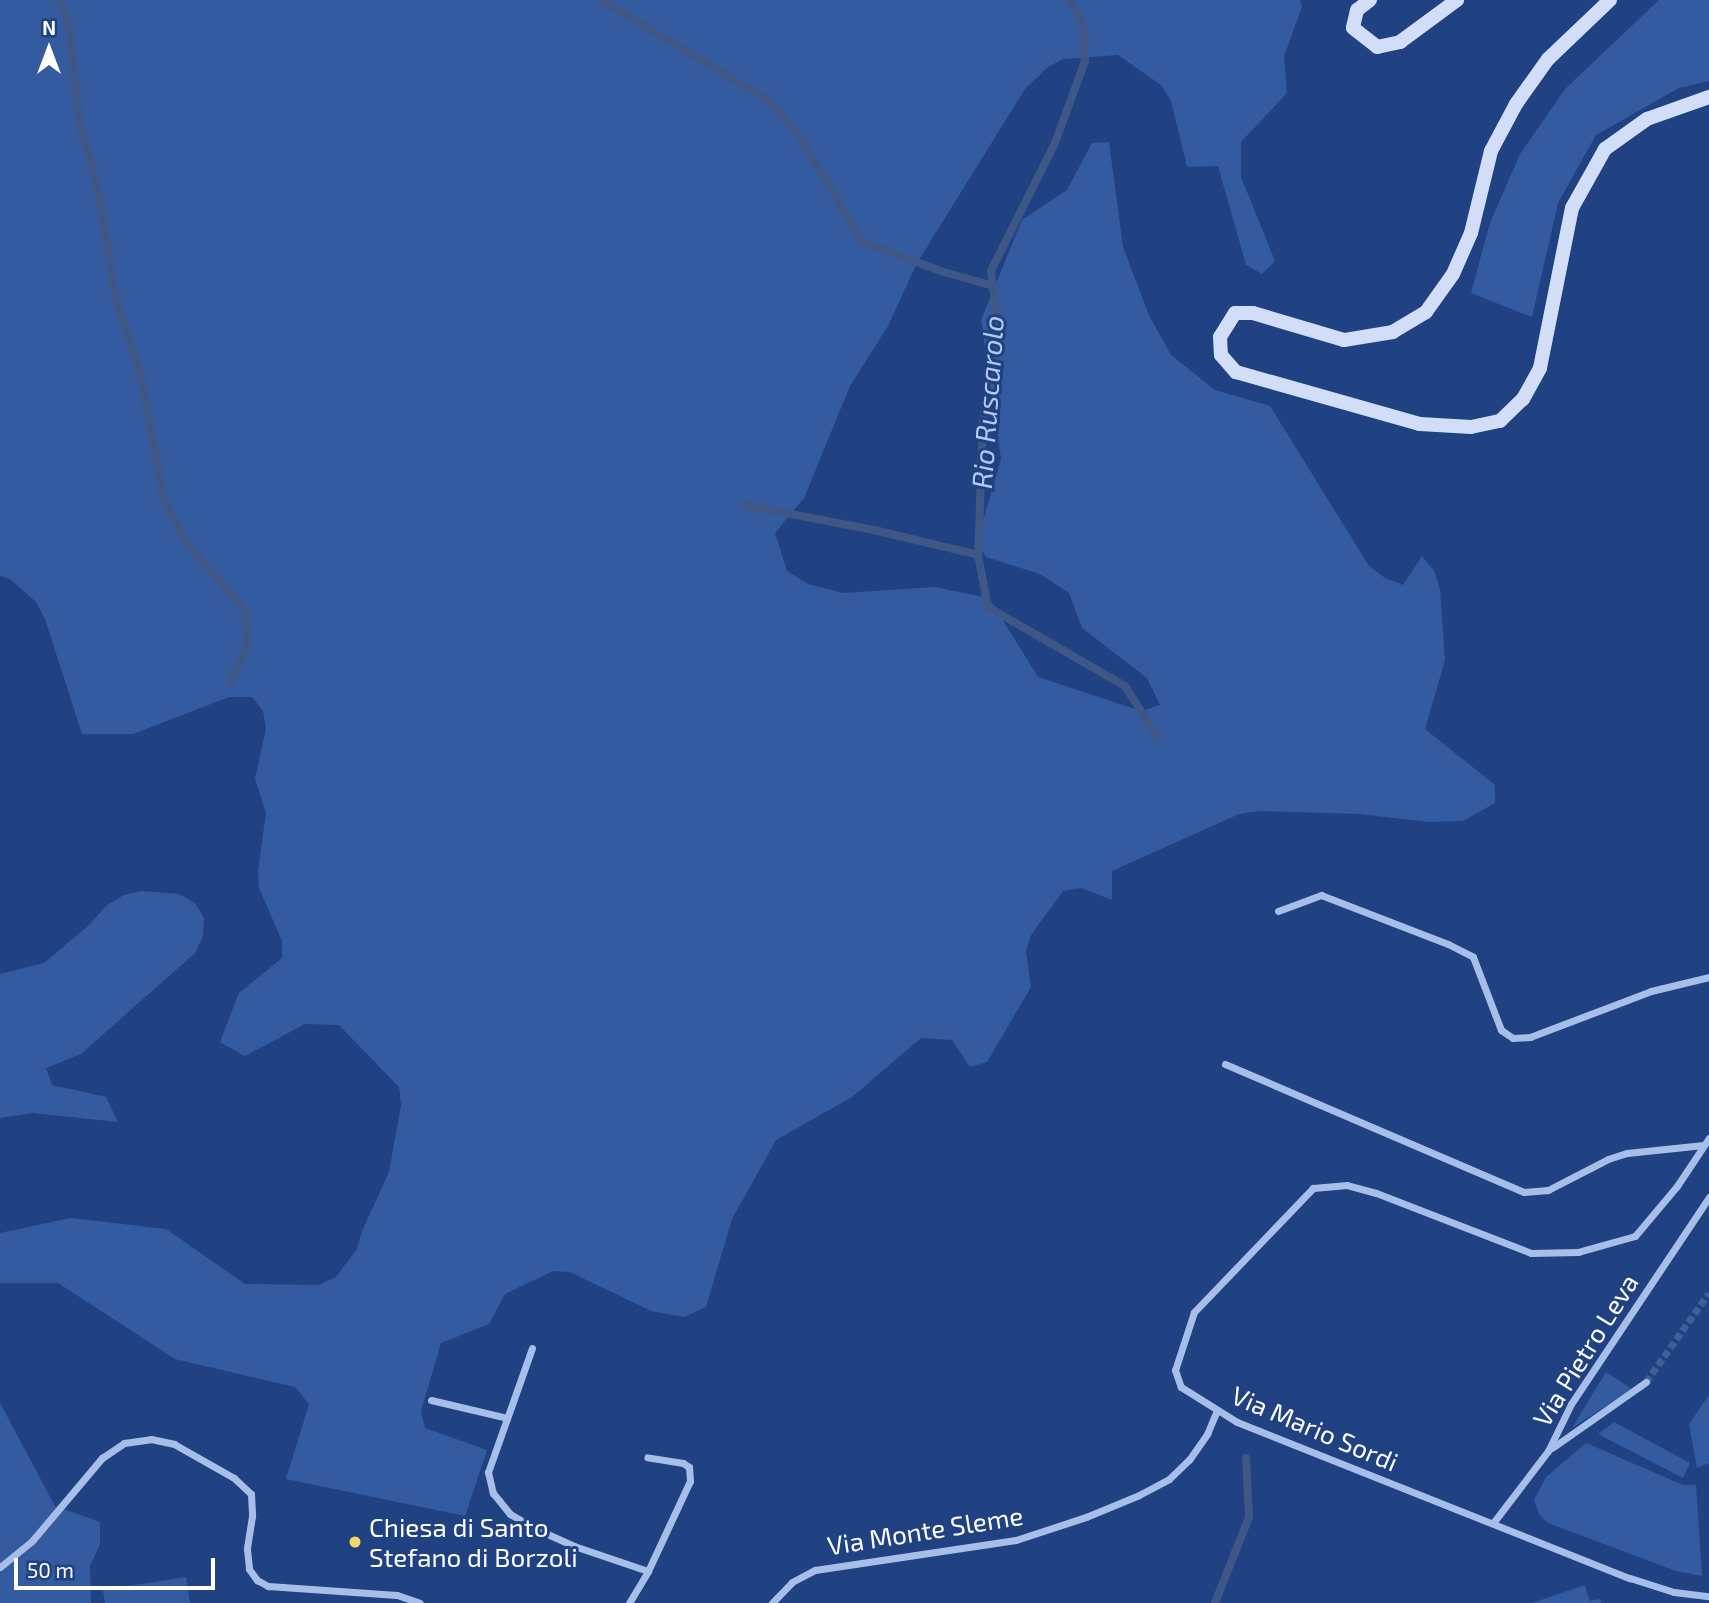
<!DOCTYPE html>
<html>
<head>
<meta charset="utf-8">
<style>
  body { margin:0 }
  #map { position:relative; width:1709px; height:1603px; overflow:hidden; background:#204282; font-family:"Exo 2",sans-serif }
  div>[style] { position:absolute }
  .green>* { inset:0; background:#345ba0 }
  .stream>* { height:8px; margin:-4px; padding:0 4px; transform-origin:4px; border-radius:4px; background:#3f5786 }
  .street-tunnel>* { height:7px; margin-top:-3.5px; transform-origin:0; background:repeating-linear-gradient(90deg,#415e95 0 7px,transparent 0 10.5px) }
  .street>* { height:7px; margin:-3.5px; padding:0 3.5px; transform-origin:3.5px; border-radius:3.5px; background:#a7bfe8 }
  .secondary>* { height:14px; margin:-7px; padding:0 7px; transform-origin:7px; border-radius:7px; background:#d2def7 }
  .dots>* { width:19px; height:19px; translate:-50% -50%; box-sizing:border-box; border:4px solid #204282; border-radius:50% }
  span { translate:-50% -50%; white-space:nowrap; text-align:center; line-height:1.15; -webkit-text-stroke:6px #204282; paint-order:stroke }
  .street-label { font-size:26px; color:#fff }
  .poi-label { font-size:26px; color:#fff }
  .left { translate:0 -50%; text-align:left }
  .water-label { font-size:28px; color:#b2c9f0; font-style:italic }
  .north { position:absolute; left:14px; top:14px; width:70px; height:70px; -webkit-text-stroke:5px #204282; paint-order:stroke; rotate:0deg; font-size:19px; font-weight:700; line-height:28px; text-align:center; color:#fff }
  .north::after { content:''; display:block; margin:auto; width:24px; height:32px; background:#fff; clip-path:polygon(50% 0,100% 100%,50% 72%,0 100%) }
  .scale { position:absolute; left:14px; top:1558px; width:201px; height:32px; box-sizing:border-box; border:4px solid #fff; border-top:0; padding-left:9px; font-size:21px; line-height:24px; white-space:nowrap; color:#fff; -webkit-text-stroke:5px #204282; paint-order:stroke }
</style>
</head>
<body>
<div id="map">
  <div class="green">
    <div style="clip-path:polygon(0 0,1300px 0,1302px 7px,1284px 56px,1287px 93px,1241px 142px,1241px 177px,1275px 261px,1262px 274px,1246px 265px,1218px 166px,1187px 167px,1171px 101px,1161px 85px,1118px 55px,1063px 59px,1048px 67px,1025px 89px,917px 263px,888px 326px,850px 386px,804px 498px,775px 533px,787px 571px,808px 584px,843px 593px,935px 587px,989px 598px,1038px 677px,1141px 711px,1160px 705px,1147px 678px,1082px 628px,1069px 593px,1040px 574px,986px 557px,977px 542px,1001px 459px,981px 320px,1022px 220px,1067px 190px,1092px 143px,1109px 142px,1123px 247px,1149px 315px,1171px 355px,1215px 390px,1270px 406px,1369px 566px,1385px 578px,1403px 585px,1422px 556px,1434px 571px,1440px 589px,1445px 660px,1425px 729px,1495px 785px,1495px 803px,1463px 821px,1428px 822px,1359px 814px,1258px 811px,1239px 814px,1112px 871px,1112px 900px,1081px 888px,1063px 891px,1031px 935px,1026px 952px,1031px 987px,987px 1062px,970px 1067px,952px 1040px,921px 1038px,852px 1097px,776px 1140px,732px 1219px,706px 1307px,684px 1317px,651px 1311px,570px 1272px,553px 1271px,505px 1294px,489px 1324px,441px 1343px,421px 1411px,425px 1428px,487px 1450px,465px 1516px,286px 1479px,309px 1404px,295px 1387px,175px 1359px,58px 1283px,0 1283px,0 1233px,71px 1218px,166px 1229px,245px 1284px,319px 1285px,336px 1277px,357px 1249px,362px 1231px,389px 1172px,401px 1105px,399px 1087px,339px 1025px,305px 1024px,245px 1056px,220px 1042px,239px 993px,282px 958px,282px 941px,259px 888px,258px 871px,266px 813px,255px 779px,266px 729px,263px 711px,252px 697px,229px 697px,133px 734px,82px 734px,45px 619px,36px 602px,10px 579px,0 576px)"></div>
    <div style="clip-path:polygon(1659px 0,1709px 0,1709px 81px,1679px 88px,1596px 135px,1558px 203px,1532px 317px,1471px 293px,1490px 223px,1520px 154px,1565px 89px)"></div>
    <div style="clip-path:polygon(141px 891px,179px 894px,195px 903px,204px 918px,203px 936px,195px 953px,81px 1054px,46px 1068px,52px 1085px,106px 1097px,118px 1122px,33px 1113px,0 1118px,0 974px,44px 963px,89px 925px,107px 905px,124px 895px)"></div>
    <div style="clip-path:polygon(1606px 1372px,1632px 1389px,1572px 1428px)"></div>
    <div style="clip-path:polygon(1709px 1395px,1709px 1463px,1697px 1468px,1689px 1424px)"></div>
    <div style="clip-path:polygon(0 1403px,55px 1506px,100px 1522px,100px 1544px,90px 1566px,91px 1603px,0 1603px)"></div>
    <div style="clip-path:polygon(1614px 1422px,1690px 1463px,1683px 1478px,1598px 1434px)"></div>
    <div style="clip-path:polygon(1586px 1443px,1683px 1485px,1696px 1485px,1702px 1576px,1676px 1571px,1548px 1523px,1539px 1514px,1534px 1500px,1546px 1477px)"></div>
    <div style="clip-path:polygon(186px 1577px,190px 1603px,105px 1603px,103px 1590px)"></div>
    <div style="clip-path:polygon(1585px 1585px,1590px 1601px,1600px 1599px,1601px 1603px,1532px 1603px)"></div>
  </div>
  <div class="stream">
    <div style="left:60px;top:0;width:28px;rotate:72deg"></div>
    <div style="left:69px;top:27px;width:94px;rotate:83.9deg"></div>
    <div style="left:79px;top:120px;width:73px;rotate:74.8deg"></div>
    <div style="left:98px;top:190px;width:105px;rotate:80.7deg"></div>
    <div style="left:115px;top:294px;width:91px;rotate:72.8deg"></div>
    <div style="left:142px;top:381px;width:118px;rotate:79.7deg"></div>
    <div style="left:163px;top:497px;width:46px;rotate:64deg"></div>
    <div style="left:183px;top:538px;width:97px;rotate:50deg"></div>
    <div style="left:245px;top:612px;width:31px;rotate:86deg"></div>
    <div style="left:247px;top:643px;width:43px;rotate:111.8deg"></div>
    <div style="left:601px;top:0;width:197px;rotate:30.9deg"></div>
    <div style="left:770px;top:101px;width:47px;rotate:50.2deg"></div>
    <div style="left:800px;top:137px;width:122px;rotate:59.4deg"></div>
    <div style="left:862px;top:242px;width:87px;rotate:20.1deg"></div>
    <div style="left:944px;top:272px;width:51px;rotate:15.9deg"></div>
    <div style="left:1070px;top:0;width:27px;rotate:62deg"></div>
    <div style="left:1083px;top:24px;width:37px;rotate:87deg"></div>
    <div style="left:1085px;top:61px;width:87px;rotate:110.1deg"></div>
    <div style="left:1055px;top:143px;width:143px;rotate:116.6deg"></div>
    <div style="left:991px;top:271px;width:47px;rotate:82.7deg"></div>
    <div style="left:997px;top:318px;width:104px;rotate:97.7deg"></div>
    <div style="left:983px;top:421px;width:134px;rotate:92.1deg"></div>
    <div style="left:978px;top:555px;width:53px;rotate:79.1deg"></div>
    <div style="left:988px;top:607px;width:158px;rotate:30deg"></div>
    <div style="left:1125px;top:686px;width:62px;rotate:57.6deg"></div>
    <div style="left:744px;top:505px;width:132px;rotate:10.9deg"></div>
    <div style="left:874px;top:530px;width:107px;rotate:13.5deg"></div>
    <div style="left:1215px;top:1603px;width:92px;rotate:-68.4deg"></div>
    <div style="left:1249px;top:1517px;width:59px;rotate:-92.9deg"></div>
  </div>
  <div class="street-tunnel">
    <div style="left:1646px;top:1382px;width:109px;rotate:-54.7deg"></div>
  </div>
  <div class="street">
    <div style="left:1278px;top:911px;width:46px;rotate:-20.4deg"></div>
    <div style="left:1321px;top:895px;width:136px;rotate:21.1deg"></div>
    <div style="left:1448px;top:944px;width:28px;rotate:27deg"></div>
    <div style="left:1473px;top:957px;width:78px;rotate:69deg"></div>
    <div style="left:1501px;top:1030px;width:14px;rotate:34deg"></div>
    <div style="left:1513px;top:1038px;width:17px;rotate:-3deg"></div>
    <div style="left:1530px;top:1037px;width:129px;rotate:-20.8deg"></div>
    <div style="left:1651px;top:991px;width:60px;rotate:-13.6deg"></div>
    <div style="left:1225px;top:1064px;width:325px;rotate:23.2deg"></div>
    <div style="left:1524px;top:1192px;width:24px;rotate:-5deg"></div>
    <div style="left:1548px;top:1190px;width:68px;rotate:-27.3deg"></div>
    <div style="left:1608px;top:1159px;width:20px;rotate:-18deg"></div>
    <div style="left:1627px;top:1153px;width:77px;rotate:-5.9deg"></div>
    <div style="left:1709px;top:1138px;width:58px;rotate:123.7deg"></div>
    <div style="left:1677px;top:1186px;width:65px;rotate:130deg"></div>
    <div style="left:1635px;top:1236px;width:59px;rotate:164.3deg"></div>
    <div style="left:1578px;top:1252px;width:47px;rotate:178.8deg"></div>
    <div style="left:1531px;top:1253px;width:166px;rotate:-158.8deg"></div>
    <div style="left:1376px;top:1193px;width:30px;rotate:-165deg"></div>
    <div style="left:1347px;top:1185px;width:34px;rotate:175deg"></div>
    <div style="left:1313px;top:1188px;width:172px;rotate:133.8deg"></div>
    <div style="left:1194px;top:1312px;width:61px;rotate:108.1deg"></div>
    <div style="left:1175px;top:1370px;width:18px;rotate:71deg"></div>
    <div style="left:1181px;top:1387px;width:66px;rotate:32deg"></div>
    <div style="left:1237px;top:1422px;width:423px;rotate:21.7deg"></div>
    <div style="left:1630px;top:1578px;width:46px;rotate:17.7deg"></div>
    <div style="left:1674px;top:1592px;width:35px;rotate:7deg"></div>
    <div style="left:532px;top:1348px;width:132px;rotate:109.5deg"></div>
    <div style="left:488px;top:1472px;width:22px;rotate:77deg"></div>
    <div style="left:493px;top:1493px;width:27px;rotate:51deg"></div>
    <div style="left:510px;top:1514px;width:28px;rotate:30deg"></div>
    <div style="left:534px;top:1528px;width:44px;rotate:24.2deg"></div>
    <div style="left:574px;top:1546px;width:78px;rotate:18.7deg"></div>
    <div style="left:431px;top:1400px;width:78px;rotate:13.3deg"></div>
    <div style="left:1552px;top:1448px;width:115px;rotate:-35.1deg"></div>
    <div style="left:1493px;top:1523px;width:91px;rotate:-52.6deg"></div>
    <div style="left:1548px;top:1451px;width:52px;rotate:-63.9deg"></div>
    <div style="left:1571px;top:1404px;width:249px;rotate:-56.3deg"></div>
    <div style="left:0;top:1567px;width:41px;rotate:-39.1deg"></div>
    <div style="left:32px;top:1541px;width:109px;rotate:-49.9deg"></div>
    <div style="left:102px;top:1458px;width:27px;rotate:-34deg"></div>
    <div style="left:124px;top:1443px;width:27px;rotate:-8deg"></div>
    <div style="left:151px;top:1439px;width:24px;rotate:12deg"></div>
    <div style="left:174px;top:1444px;width:69px;rotate:29.5deg"></div>
    <div style="left:234px;top:1478px;width:23px;rotate:43deg"></div>
    <div style="left:251px;top:1494px;width:22px;rotate:87deg"></div>
    <div style="left:252px;top:1516px;width:33px;rotate:99deg"></div>
    <div style="left:247px;top:1549px;width:20px;rotate:84deg"></div>
    <div style="left:249px;top:1569px;width:14px;rotate:54deg"></div>
    <div style="left:257px;top:1580px;width:13px;rotate:29deg"></div>
    <div style="left:268px;top:1586px;width:129px;rotate:4deg"></div>
    <div style="left:397px;top:1595px;width:24px;rotate:19deg"></div>
    <div style="left:629px;top:1603px;width:37px;rotate:-59deg"></div>
    <div style="left:648px;top:1571px;width:99px;rotate:-65deg"></div>
    <div style="left:690px;top:1481px;width:14px;rotate:-94deg"></div>
    <div style="left:689px;top:1467px;width:7px;rotate:-146deg"></div>
    <div style="left:683px;top:1463px;width:36px;rotate:-171deg"></div>
    <div style="left:772px;top:1603px;width:29px;rotate:-46deg"></div>
    <div style="left:792px;top:1582px;width:26px;rotate:-28deg"></div>
    <div style="left:815px;top:1570px;width:203px;rotate:-8.5deg"></div>
    <div style="left:1016px;top:1540px;width:74px;rotate:-18.2deg"></div>
    <div style="left:1086px;top:1517px;width:57px;rotate:-22.5deg"></div>
    <div style="left:1139px;top:1495px;width:34px;rotate:-28deg"></div>
    <div style="left:1169px;top:1479px;width:28px;rotate:-44deg"></div>
    <div style="left:1189px;top:1460px;width:32px;rotate:-55deg"></div>
    <div style="left:1207px;top:1434px;width:25px;rotate:-67deg"></div>
  </div>
  <div class="secondary">
    <div style="left:1370px;top:0;width:16px;rotate:142deg"></div>
    <div style="left:1357px;top:10px;width:18px;rotate:103deg"></div>
    <div style="left:1353px;top:28px;width:31px;rotate:38deg"></div>
    <div style="left:1377px;top:47px;width:24px;rotate:-12deg"></div>
    <div style="left:1400px;top:42px;width:71px;rotate:-36.4deg"></div>
    <div style="left:1610px;top:0;width:86px;rotate:136.4deg"></div>
    <div style="left:1548px;top:59px;width:55px;rotate:125.4deg"></div>
    <div style="left:1516px;top:104px;width:53px;rotate:118deg"></div>
    <div style="left:1491px;top:151px;width:84px;rotate:103.7deg"></div>
    <div style="left:1471px;top:233px;width:45px;rotate:113.7deg"></div>
    <div style="left:1453px;top:274px;width:47px;rotate:125.4deg"></div>
    <div style="left:1426px;top:312px;width:39px;rotate:149deg"></div>
    <div style="left:1393px;top:332px;width:50px;rotate:170.7deg"></div>
    <div style="left:1344px;top:340px;width:95px;rotate:-163.5deg"></div>
    <div style="left:1253px;top:313px;width:18px;rotate:180deg"></div>
    <div style="left:1235px;top:313px;width:28px;rotate:122deg"></div>
    <div style="left:1220px;top:337px;width:18px;rotate:87deg"></div>
    <div style="left:1221px;top:355px;width:23px;rotate:49deg"></div>
    <div style="left:1236px;top:372px;width:191px;rotate:15.8deg"></div>
    <div style="left:1420px;top:424px;width:51px;rotate:3.4deg"></div>
    <div style="left:1471px;top:427px;width:30px;rotate:-12deg"></div>
    <div style="left:1500px;top:421px;width:32px;rotate:-44deg"></div>
    <div style="left:1523px;top:399px;width:35px;rotate:-61deg"></div>
    <div style="left:1540px;top:368px;width:163px;rotate:-78.7deg"></div>
    <div style="left:1572px;top:208px;width:68px;rotate:-60.8deg"></div>
    <div style="left:1605px;top:149px;width:52px;rotate:-35.5deg"></div>
    <div style="left:1647px;top:119px;width:66px;rotate:-19.5deg"></div>
  </div>
  <div class="dots">
    <div style="left:355px;top:1542px;background:#f5d968"></div>
  </div>
  <div class="street-label">
    <span style="left:1585px;top:1350px;rotate:-58deg">Via Pietro Leva</span>
    <span style="left:1315px;top:1428px;rotate:23deg">Via Mario Sordi</span>
    <span style="left:925px;top:1530px;rotate:-9deg">Via Monte Sleme</span>
  </div>
  <div class="poi-label">
    <span class="left" style="left:369px;top:1542px">Chiesa di Santo<br>Stefano di Borzoli</span>
  </div>
  <div class="water-label">
    <span style="left:987px;top:402px;rotate:-86deg">Rio Ruscarolo</span>
  </div>
  <div class="north">N</div>
  <div class="scale">50 m</div>
</div>
</body>
</html>
